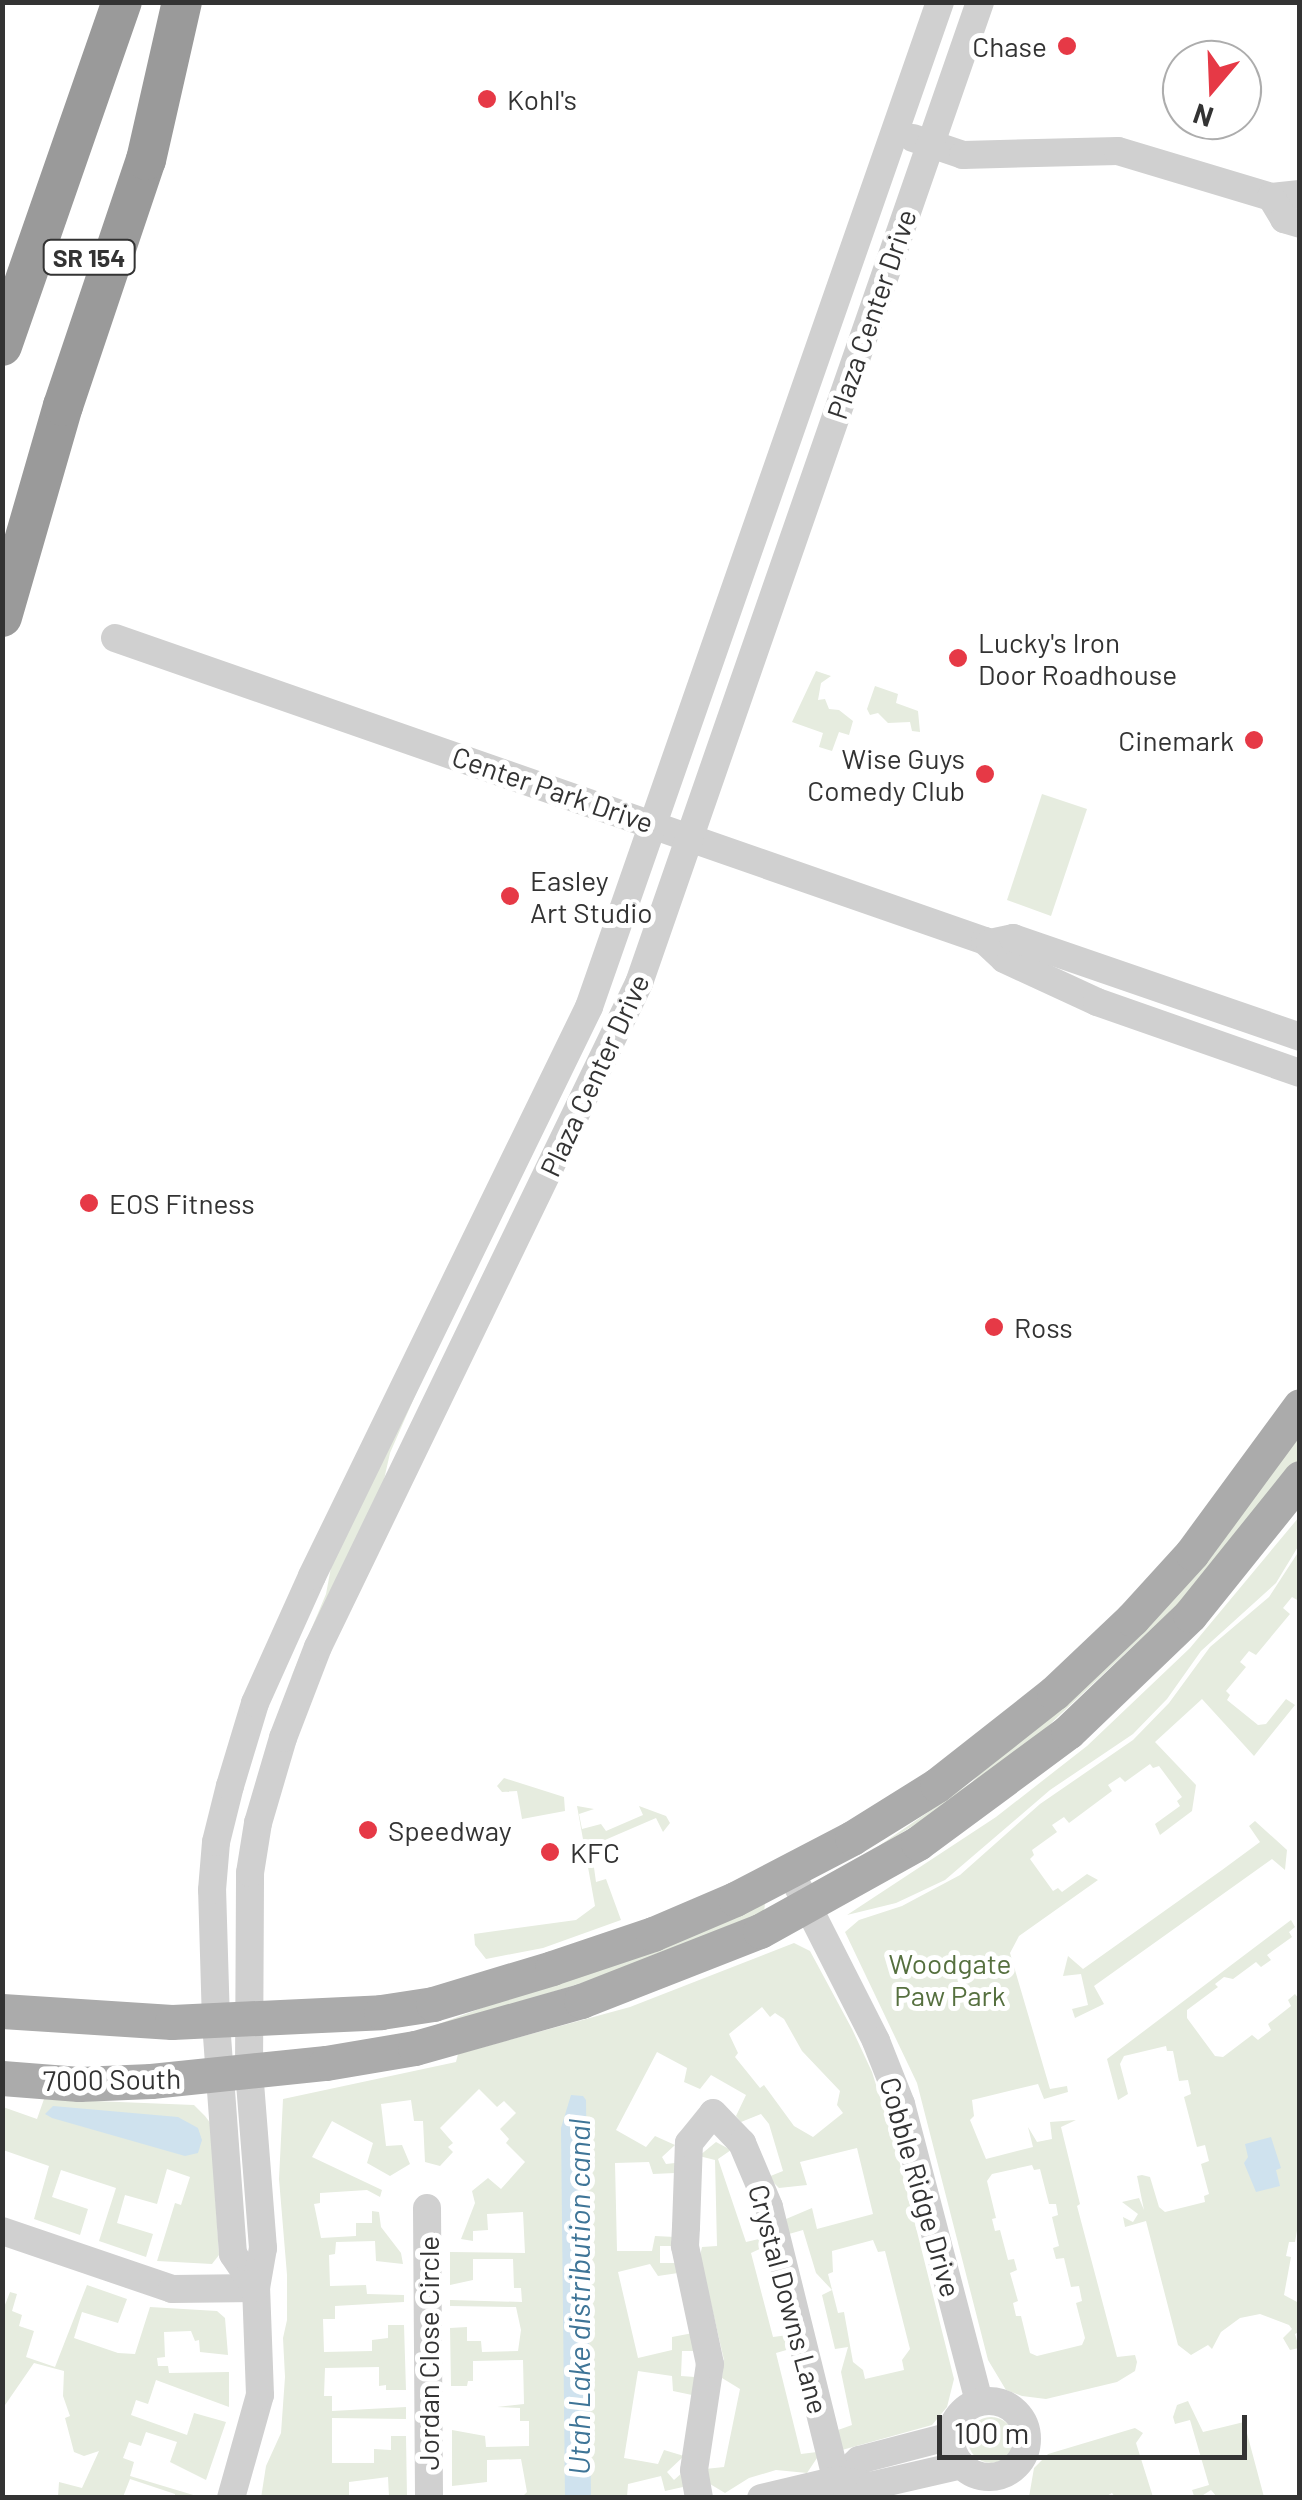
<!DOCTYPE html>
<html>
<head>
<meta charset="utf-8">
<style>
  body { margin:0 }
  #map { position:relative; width:1302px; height:2500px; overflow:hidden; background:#fff; font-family:Barlow,sans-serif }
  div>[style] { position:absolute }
  .green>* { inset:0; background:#e6ecdf }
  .round { border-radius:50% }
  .water>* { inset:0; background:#cfe2ee }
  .minor>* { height:28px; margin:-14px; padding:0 14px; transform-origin:14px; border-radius:14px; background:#d0d0d0 }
  .minor>.ring { margin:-14px; padding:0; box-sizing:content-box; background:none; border:28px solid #d0d0d0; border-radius:50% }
  .major>* { height:35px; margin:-17.5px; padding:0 17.5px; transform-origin:17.5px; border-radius:17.5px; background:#ababab }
  .highway>* { height:40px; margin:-20px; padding:0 20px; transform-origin:20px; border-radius:20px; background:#9a9a9a }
  .dots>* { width:28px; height:28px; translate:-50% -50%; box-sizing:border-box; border:5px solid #fff; border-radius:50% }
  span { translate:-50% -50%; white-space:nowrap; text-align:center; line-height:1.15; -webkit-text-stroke:10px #fff; paint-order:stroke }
  .shield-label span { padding:2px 8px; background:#fff; border:2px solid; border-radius:8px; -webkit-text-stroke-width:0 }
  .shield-label { font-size:25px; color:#333; font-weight:700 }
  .poi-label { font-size:28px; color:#333 }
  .right { translate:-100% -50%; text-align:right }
  .left { translate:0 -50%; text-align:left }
  .street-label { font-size:28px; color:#333 }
  .park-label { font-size:28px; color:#56703f }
  .water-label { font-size:30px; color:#3f7597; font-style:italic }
  .frame { position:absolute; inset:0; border:5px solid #333; pointer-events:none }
  .north { position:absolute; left:1162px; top:40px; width:100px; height:100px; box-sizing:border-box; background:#fff; border:2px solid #adadad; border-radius:50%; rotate:199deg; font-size:28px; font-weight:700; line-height:40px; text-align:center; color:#333 }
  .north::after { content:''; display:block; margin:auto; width:35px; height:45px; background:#e63946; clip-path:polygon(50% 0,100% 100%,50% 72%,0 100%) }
  .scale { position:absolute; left:937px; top:2415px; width:310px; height:45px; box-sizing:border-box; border:5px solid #333; border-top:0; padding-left:12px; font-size:30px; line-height:35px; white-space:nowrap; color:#333; -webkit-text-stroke:8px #fff; paint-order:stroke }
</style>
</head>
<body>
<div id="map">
  <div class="green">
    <div style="clip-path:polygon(816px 671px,831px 676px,821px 683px,818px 700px,825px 699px,829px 709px,839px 710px,853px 721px,849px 735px,839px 732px,832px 751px,819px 747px,823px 733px,792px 722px)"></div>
    <div style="clip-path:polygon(875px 686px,898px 694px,896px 703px,918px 711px,920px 732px,912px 731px,910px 722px,888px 723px,878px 713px,870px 715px,867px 709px)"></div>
    <div style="clip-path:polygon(1042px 794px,1087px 809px,1051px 916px,1007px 900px)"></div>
    <div style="clip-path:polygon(425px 1373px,390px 1453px,381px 1493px,290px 1680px,326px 1594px,332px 1562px)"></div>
    <div style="clip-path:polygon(1299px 1428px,1299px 1459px,1215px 1569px,995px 1776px,870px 1852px,972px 1782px)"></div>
    <div style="clip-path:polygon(1299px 1517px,1299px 1545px,1276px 1583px,1201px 1651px,1167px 1699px,1133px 1734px,1050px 1790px,945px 1880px,896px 1903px,847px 1915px,996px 1817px,1087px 1746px,1190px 1648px)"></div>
    <div style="clip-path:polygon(evenodd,1299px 1551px,1299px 1601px,1292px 1597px,1283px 1608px,1290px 1614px,1256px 1655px,1249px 1651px,1240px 1662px,1246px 1667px,1226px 1691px,1230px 1695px,1227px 1700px,1258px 1725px,1266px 1724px,1286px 1699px,1295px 1705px,1254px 1756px,1202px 1699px,1155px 1742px,1196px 1785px,1192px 1811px,1160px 1835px,1155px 1824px,1180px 1806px,1177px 1801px,1182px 1797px,1159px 1766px,1153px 1768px,1150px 1764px,1125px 1782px,1120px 1777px,1108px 1785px,1112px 1791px,1069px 1823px,1064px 1817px,1052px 1825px,1057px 1832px,1032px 1850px,1034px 1855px,1030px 1859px,1053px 1891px,1058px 1888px,1062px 1892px,1087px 1874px,1098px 1880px,1019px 1936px,1010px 1953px,1050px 2089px,1067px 2086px,1068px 2092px,1044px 2099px,1038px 2084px,972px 2100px,974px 2116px,970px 2120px,986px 2159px,1033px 2147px,1028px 2127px,1037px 2142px,1052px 2139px,1050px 2122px,1076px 2120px,1061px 2127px,1080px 2204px,1077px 2206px,1117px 2357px,1135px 2355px,1137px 2362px,1135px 2371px,1117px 2382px,1046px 2399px,1022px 2396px,1006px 2390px,988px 2360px,917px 2083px,845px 1932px,859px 1920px,902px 1906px,960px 1875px,1040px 1804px,1133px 1740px,1169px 1703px,1210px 1647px,1269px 1597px,1299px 1551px,1032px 2165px,1034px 2170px,1040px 2169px,1049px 2204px,1056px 2204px,1058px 2215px,1052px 2217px,1059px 2246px,1053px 2248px,1056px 2259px,1064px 2258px,1071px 2287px,1079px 2286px,1082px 2301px,1076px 2303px,1085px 2338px,1082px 2345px,1037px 2356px,1030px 2353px,1021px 2316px,1016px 2316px,1013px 2303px,1018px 2301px,1010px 2273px,1017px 2270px,1014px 2259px,1008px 2260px,1000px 2230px,995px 2231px,992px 2219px,996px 2218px,987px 2181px,992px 2174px,1032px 2165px)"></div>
    <div style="clip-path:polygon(504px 1778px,564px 1797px,565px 1811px,522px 1819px,517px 1791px,502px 1792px,497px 1786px)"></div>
    <div style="clip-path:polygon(577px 1806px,594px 1809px,579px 1814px,582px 1829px,601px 1824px,606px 1831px,643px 1815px,639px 1806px,666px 1816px,670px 1823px,663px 1832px,656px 1818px,591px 1846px,596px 1882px,606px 1879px,621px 1920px,543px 1948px,486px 1959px,475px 1945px,474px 1934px,576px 1920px,595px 1906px)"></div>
    <div style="clip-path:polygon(1255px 1821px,1287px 1850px,1285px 1870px,1272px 1859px,1094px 1986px,1104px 2004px,1075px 2018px,1072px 2009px,1088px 2005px,1081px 1974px,1063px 1976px,1068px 1956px,1083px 1969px,1222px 1870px,1260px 1842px,1249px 1826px)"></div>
    <div style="clip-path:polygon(765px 1903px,764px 1913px,687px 1951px,401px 2038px)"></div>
    <div style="clip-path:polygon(1291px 1920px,1295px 1927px,1289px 1932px,1292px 1937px,1267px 1955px,1271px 1960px,1261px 1967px,1256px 1962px,1233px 1979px,1224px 1977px,1215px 1984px,1218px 1987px,1187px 2010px,1187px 2018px,1215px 2056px,1223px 2057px,1252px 2035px,1258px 2040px,1271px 2030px,1268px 2024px,1291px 2006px,1288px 2000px,1295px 1994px,1299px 1999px,1299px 2219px,1295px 2242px,1289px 2242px,1286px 2256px,1291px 2257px,1284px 2295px,1299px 2303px,1299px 2332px,1295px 2334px,1299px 2348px,1290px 2350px,1283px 2338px,1292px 2329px,1289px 2325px,1260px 2314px,1240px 2318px,1221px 2332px,1212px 2349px,1208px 2345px,1191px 2355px,1178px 2345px,1146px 2221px,1125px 2227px,1123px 2217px,1133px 2222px,1138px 2214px,1122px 2202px,1139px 2198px,1144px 2210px,1137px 2176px,1142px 2175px,1150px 2177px,1159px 2207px,1165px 2212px,1205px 2202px,1204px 2196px,1209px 2194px,1201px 2164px,1209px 2161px,1205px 2145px,1197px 2147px,1184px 2097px,1191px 2094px,1188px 2080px,1179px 2081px,1173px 2051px,1167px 2051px,1166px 2046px,1124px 2056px,1120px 2064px,1128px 2094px,1118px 2100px,1107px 2059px)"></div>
    <div style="clip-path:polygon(evenodd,794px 1943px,810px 1951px,852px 2029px,872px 2072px,896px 2148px,954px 2379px,947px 2407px,932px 2425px,842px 2450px,838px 2430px,852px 2425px,841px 2372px,848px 2347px,835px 2349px,822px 2295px,832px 2290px,816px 2273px,803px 2230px,789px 2234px,786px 2219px,812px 2208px,817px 2229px,873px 2214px,857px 2148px,800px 2162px,807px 2185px,779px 2188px,768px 2177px,783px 2171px,769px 2124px,761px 2114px,741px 2122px,736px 2116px,746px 2095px,711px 2075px,700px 2089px,684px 2082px,687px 2068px,657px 2052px,616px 2130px,646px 2147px,655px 2136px,675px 2145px,662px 2157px,666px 2164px,675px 2163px,675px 2173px,653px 2174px,649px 2162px,615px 2163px,617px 2251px,652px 2251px,655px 2236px,675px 2237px,674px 2246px,660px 2246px,660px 2263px,676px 2263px,678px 2273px,658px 2276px,650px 2264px,618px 2272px,638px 2358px,672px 2350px,672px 2337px,693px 2333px,695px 2351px,682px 2351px,681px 2376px,695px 2377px,692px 2395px,673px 2391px,672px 2376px,638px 2371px,624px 2458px,658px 2464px,664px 2450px,684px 2456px,667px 2472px,674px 2480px,683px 2472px,683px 2487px,665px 2491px,661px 2476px,628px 2484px,627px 2497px,522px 2497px,527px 2492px,521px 2459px,487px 2460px,487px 2482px,452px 2486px,452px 2430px,485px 2436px,486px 2447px,529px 2446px,529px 2421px,520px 2421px,520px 2408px,497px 2407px,524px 2404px,523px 2360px,473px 2361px,473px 2381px,468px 2381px,467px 2386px,451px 2386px,450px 2328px,467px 2327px,467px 2341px,481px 2341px,482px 2352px,518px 2351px,521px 2330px,516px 2307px,450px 2306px,450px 2300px,522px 2302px,521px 2288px,514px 2288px,513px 2259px,473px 2259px,473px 2280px,450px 2285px,450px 2252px,525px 2253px,523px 2212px,487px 2214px,488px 2230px,473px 2231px,473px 2241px,461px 2239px,475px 2203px,472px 2191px,488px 2178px,501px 2189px,525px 2162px,506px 2143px,509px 2139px,500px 2129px,516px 2113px,504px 2101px,497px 2107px,479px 2089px,440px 2128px,453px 2143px,448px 2147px,453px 2152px,440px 2166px,425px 2162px,423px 2121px,414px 2121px,411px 2100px,381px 2104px,386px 2146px,402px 2145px,410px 2164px,390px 2176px,367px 2163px,373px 2143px,332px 2121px,312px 2157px,382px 2190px,380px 2197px,367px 2190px,320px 2193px,320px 2203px,314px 2204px,321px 2238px,356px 2236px,356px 2223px,372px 2223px,372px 2211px,379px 2212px,381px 2227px,401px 2253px,403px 2264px,376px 2261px,375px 2241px,336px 2242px,335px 2254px,329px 2255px,330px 2286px,366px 2285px,367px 2294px,404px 2295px,404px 2302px,335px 2306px,335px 2319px,323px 2319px,324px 2352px,372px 2351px,372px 2340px,388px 2338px,388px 2325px,404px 2325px,406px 2390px,386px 2390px,386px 2385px,379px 2386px,379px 2367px,325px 2368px,324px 2396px,332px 2396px,332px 2411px,406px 2407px,406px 2419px,332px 2418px,332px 2463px,374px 2463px,374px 2449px,391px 2450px,391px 2436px,406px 2436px,407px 2497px,389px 2497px,388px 2477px,349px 2482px,349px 2497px,261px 2498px,266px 2466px,281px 2433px,285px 2377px,283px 2338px,287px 2320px,287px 2275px,279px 2179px,283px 2099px,456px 2062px,458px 2054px,630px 2007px,794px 1943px,762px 2007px,770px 2017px,775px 2013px,784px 2019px,802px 2051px,840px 2091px,837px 2105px,843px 2113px,813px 2137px,794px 2126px,764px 2085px,760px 2088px,735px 2057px,738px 2053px,729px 2034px,762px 2007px,794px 1943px,873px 2240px,878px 2252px,885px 2251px,910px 2349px,902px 2360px,904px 2370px,865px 2379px,863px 2370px,853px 2362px,844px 2312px,838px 2313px,828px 2274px,833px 2272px,832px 2251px,873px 2240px)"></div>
    <div style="clip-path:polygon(44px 2099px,194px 2105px,205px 2116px,211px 2124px,219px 2255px,212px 2264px,157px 2261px,175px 2203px,181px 2205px,190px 2177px,167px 2169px,157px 2204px,125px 2195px,117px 2223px,153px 2234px,146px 2257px,99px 2241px,116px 2188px,61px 2170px,52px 2197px,88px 2209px,80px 2235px,34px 2219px,49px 2166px,3px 2150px,3px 2107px,37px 2119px)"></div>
    <div style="clip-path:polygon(716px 2142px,731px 2150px,718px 2159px,746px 2242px,763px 2238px,766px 2246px,751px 2253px,773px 2337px,788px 2335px,790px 2349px,776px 2353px,801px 2454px,817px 2452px,819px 2455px,807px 2473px,776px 2470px,749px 2478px,725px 2493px,710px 2484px,705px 2469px,724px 2467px,740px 2389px,722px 2378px,724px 2360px,700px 2256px,702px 2247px,717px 2246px,715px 2160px,699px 2156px)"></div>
    <div style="clip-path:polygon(87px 2285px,127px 2299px,118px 2323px,82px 2312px,74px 2338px,118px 2353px,135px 2354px,150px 2307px,217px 2311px,225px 2318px,228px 2355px,200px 2352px,199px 2340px,195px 2341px,191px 2331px,164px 2332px,165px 2357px,157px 2358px,158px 2366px,168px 2366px,169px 2373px,229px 2372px,229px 2407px,156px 2380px,148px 2404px,136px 2400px,131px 2415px,187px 2435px,194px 2413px,226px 2422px,206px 2480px,170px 2462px,177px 2442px,146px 2432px,141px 2446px,129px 2442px,123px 2458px,134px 2462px,130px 2476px,200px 2497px,175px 2497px,175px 2494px,130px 2479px,123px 2497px,58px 2497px,59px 2482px,82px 2488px,99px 2451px,84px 2456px,74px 2452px,65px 2418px,70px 2416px,63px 2396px,64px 2371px,34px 2363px,3px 2408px,3px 2310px,10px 2292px,17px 2294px,12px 2311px,22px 2315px,19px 2326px,34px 2331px,26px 2357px,55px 2367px)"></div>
    <div style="clip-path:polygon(1188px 2401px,1203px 2432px,1244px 2422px,1264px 2497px,1217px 2497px,1211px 2490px,1200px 2497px,1194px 2496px,1192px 2490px,1209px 2485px,1190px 2420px,1175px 2424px,1173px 2417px,1177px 2405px)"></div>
    <div class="round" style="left:968px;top:2417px;width:46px;height:46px"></div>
    <div style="clip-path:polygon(1135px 2428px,1143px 2433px,1136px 2443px,1153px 2497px,1115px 2497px,1112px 2493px,1105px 2497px,1029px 2497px,1034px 2468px,1048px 2454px)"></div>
  </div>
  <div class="water">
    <div style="clip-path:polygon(571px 2095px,583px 2096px,586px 2100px,591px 2497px,565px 2497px,561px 2128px)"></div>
    <div style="clip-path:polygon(53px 2106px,178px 2117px,198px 2128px,202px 2140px,198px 2153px,185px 2156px,52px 2118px,45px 2114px)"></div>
    <div style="clip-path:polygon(1271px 2137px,1281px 2168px,1276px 2170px,1280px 2186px,1256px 2192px,1244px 2163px,1248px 2157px,1245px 2144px)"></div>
  </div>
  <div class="minor">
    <div style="left:913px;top:138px;width:53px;rotate:18.8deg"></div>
    <div style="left:963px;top:155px;width:155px;rotate:-1.5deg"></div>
    <div style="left:1118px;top:151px;width:160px;rotate:16.7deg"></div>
    <div style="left:1271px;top:197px;width:29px;rotate:-6deg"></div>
    <div style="left:1271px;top:197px;width:26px;rotate:59deg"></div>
    <div style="left:1284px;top:219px;width:17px;rotate:17deg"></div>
    <div style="left:115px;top:638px;width:921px;rotate:19.2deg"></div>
    <div style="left:985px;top:941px;width:26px;rotate:43deg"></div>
    <div style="left:1004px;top:959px;width:102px;rotate:24.8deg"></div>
    <div style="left:1097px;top:1002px;width:215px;rotate:19.3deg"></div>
    <div style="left:990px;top:943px;width:24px;rotate:-12deg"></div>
    <div style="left:1013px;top:938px;width:304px;rotate:19deg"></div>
    <div style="left:798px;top:1887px;width:173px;rotate:63.1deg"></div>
    <div style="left:876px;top:2041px;width:68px;rotate:68.4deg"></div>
    <div style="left:901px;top:2104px;width:308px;rotate:75.3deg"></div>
    <div style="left:427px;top:2208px;width:290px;rotate:89.6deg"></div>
    <div style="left:2px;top:2231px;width:180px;rotate:18.8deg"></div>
    <div style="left:172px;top:2289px;width:84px;rotate:-0.7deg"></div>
    <div style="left:256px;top:2288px;width:41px;rotate:-124.1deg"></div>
    <div style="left:233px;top:2254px;width:233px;rotate:-94.2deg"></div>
    <div style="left:216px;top:2022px;width:132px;rotate:-91.7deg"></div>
    <div style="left:212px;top:1890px;width:48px;rotate:-85.2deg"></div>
    <div style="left:216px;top:1842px;width:58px;rotate:-76deg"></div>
    <div style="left:230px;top:1786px;width:87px;rotate:-73.2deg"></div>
    <div style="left:255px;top:1703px;width:139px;rotate:-65.8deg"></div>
    <div style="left:312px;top:1576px;width:633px;rotate:-64.04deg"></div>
    <div style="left:589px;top:1007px;width:1065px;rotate:-70.75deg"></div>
    <div class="ring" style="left:951px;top:2401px;width:48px;height:48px"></div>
    <div style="left:837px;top:2480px;width:30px;rotate:-42deg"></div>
    <div style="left:859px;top:2460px;width:95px;rotate:-14.6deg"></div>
    <div style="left:231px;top:2498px;width:107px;rotate:-74.3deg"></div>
    <div style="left:260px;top:2395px;width:107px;rotate:-92.1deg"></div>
    <div style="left:256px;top:2288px;width:41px;rotate:-80.1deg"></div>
    <div style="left:263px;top:2248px;width:177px;rotate:-94.5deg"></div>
    <div style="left:249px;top:2072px;width:199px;rotate:-89.7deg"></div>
    <div style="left:250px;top:1873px;width:51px;rotate:-80.9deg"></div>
    <div style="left:258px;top:1823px;width:89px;rotate:-73.6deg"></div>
    <div style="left:283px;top:1738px;width:97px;rotate:-69deg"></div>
    <div style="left:318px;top:1647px;width:738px;rotate:-64.2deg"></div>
    <div style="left:639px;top:983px;width:1039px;rotate:-70.83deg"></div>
    <div style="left:699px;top:2498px;width:28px;rotate:-100deg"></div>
    <div style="left:694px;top:2470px;width:107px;rotate:-81.4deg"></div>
    <div style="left:710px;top:2364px;width:121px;rotate:-102deg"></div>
    <div style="left:685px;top:2246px;width:19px;rotate:-87deg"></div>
    <div style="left:686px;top:2227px;width:84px;rotate:-88deg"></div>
    <div style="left:689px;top:2143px;width:38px;rotate:-51deg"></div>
    <div style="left:713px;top:2113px;width:42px;rotate:46deg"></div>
    <div style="left:742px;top:2143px;width:69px;rotate:67.1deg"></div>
    <div style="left:769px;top:2207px;width:300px;rotate:76.1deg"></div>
    <div style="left:761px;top:2498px;width:78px;rotate:-13.3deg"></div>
    <div style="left:837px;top:2480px;width:34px;rotate:10deg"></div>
    <div style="left:870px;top:2486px;width:94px;rotate:-12.9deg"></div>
  </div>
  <div class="major">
    <div style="left:2px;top:2011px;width:170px;rotate:3.7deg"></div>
    <div style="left:172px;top:2022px;width:209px;rotate:-2.7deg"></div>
    <div style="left:381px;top:2012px;width:53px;rotate:-8.7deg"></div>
    <div style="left:433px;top:2004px;width:124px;rotate:-16.8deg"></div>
    <div style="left:552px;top:1968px;width:107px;rotate:-18.6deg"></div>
    <div style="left:653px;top:1934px;width:89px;rotate:-23.1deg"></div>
    <div style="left:735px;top:1899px;width:132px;rotate:-27.5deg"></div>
    <div style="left:852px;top:1838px;width:100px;rotate:-31.9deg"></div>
    <div style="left:937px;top:1785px;width:149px;rotate:-38.2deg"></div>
    <div style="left:1054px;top:1693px;width:108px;rotate:-43.5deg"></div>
    <div style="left:1132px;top:1619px;width:89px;rotate:-47.7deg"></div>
    <div style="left:1192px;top:1553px;width:182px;rotate:-53.7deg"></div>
    <div style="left:2px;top:2078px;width:77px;rotate:4.5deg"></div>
    <div style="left:79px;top:2084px;width:72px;rotate:-2.4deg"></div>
    <div style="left:151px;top:2081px;width:176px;rotate:-5.9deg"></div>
    <div style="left:326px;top:2063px;width:90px;rotate:-9.6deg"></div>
    <div style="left:415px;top:2048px;width:173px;rotate:-15.8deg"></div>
    <div style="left:581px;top:2001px;width:192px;rotate:-21.4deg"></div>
    <div style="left:760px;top:1931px;width:181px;rotate:-29.1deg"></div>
    <div style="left:918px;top:1843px;width:187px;rotate:-36.5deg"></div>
    <div style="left:1068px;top:1732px;width:169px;rotate:-43.8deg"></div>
    <div style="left:1190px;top:1615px;width:176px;rotate:-51.2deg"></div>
  </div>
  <div class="highway">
    <div style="left:2px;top:346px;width:364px;rotate:-70.8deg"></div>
    <div style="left:2px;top:617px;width:220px;rotate:-73.9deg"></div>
    <div style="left:63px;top:406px;width:260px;rotate:-71.4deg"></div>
    <div style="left:146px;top:160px;width:162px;rotate:-77.2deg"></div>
  </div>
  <div class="dots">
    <div style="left:1067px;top:46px;background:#e63946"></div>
    <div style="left:487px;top:99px;background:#e63946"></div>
    <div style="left:958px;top:658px;background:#e63946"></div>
    <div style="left:1254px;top:740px;background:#e63946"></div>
    <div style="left:985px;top:774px;background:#e63946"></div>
    <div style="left:510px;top:896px;background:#e63946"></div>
    <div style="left:89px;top:1203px;background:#e63946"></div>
    <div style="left:994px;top:1327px;background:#e63946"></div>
    <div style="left:368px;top:1830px;background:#e63946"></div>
    <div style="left:550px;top:1852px;background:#e63946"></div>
  </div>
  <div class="shield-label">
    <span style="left:89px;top:257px">SR 154</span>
  </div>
  <div class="poi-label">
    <span class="right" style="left:1047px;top:46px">Chase</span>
    <span class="left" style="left:507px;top:99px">Kohl's</span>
    <span class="left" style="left:978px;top:658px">Lucky's Iron<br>Door Roadhouse</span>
    <span class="right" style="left:1234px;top:740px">Cinemark</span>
    <span class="right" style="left:965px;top:774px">Wise Guys<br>Comedy Club</span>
    <span class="left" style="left:530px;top:896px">Easley<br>Art Studio</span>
    <span class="left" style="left:109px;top:1203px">EOS Fitness</span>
    <span class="left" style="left:1014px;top:1327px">Ross</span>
    <span class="left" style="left:388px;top:1830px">Speedway</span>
    <span class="left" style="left:570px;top:1852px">KFC</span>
  </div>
  <div class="street-label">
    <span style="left:871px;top:314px;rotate:-71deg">Plaza Center Drive</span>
    <span style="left:553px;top:789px;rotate:19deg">Center Park Drive</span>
    <span style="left:594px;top:1075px;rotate:-65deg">Plaza Center Drive</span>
    <span style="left:112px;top:2079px;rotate:-1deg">7000 South</span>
    <span style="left:921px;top:2187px;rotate:74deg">Cobble Ridge Drive</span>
    <span style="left:789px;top:2299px;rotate:75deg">Crystal Downs Lane</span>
    <span style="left:428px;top:2353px;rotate:-90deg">Jordan Close Circle</span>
  </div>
  <div class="park-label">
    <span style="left:950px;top:1979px">Woodgate<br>Paw Park</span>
  </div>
  <div class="water-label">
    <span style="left:578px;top:2297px;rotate:-90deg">Utah Lake distribution canal</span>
  </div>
  <div class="frame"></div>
  <div class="north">N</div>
  <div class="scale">100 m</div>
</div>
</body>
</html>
